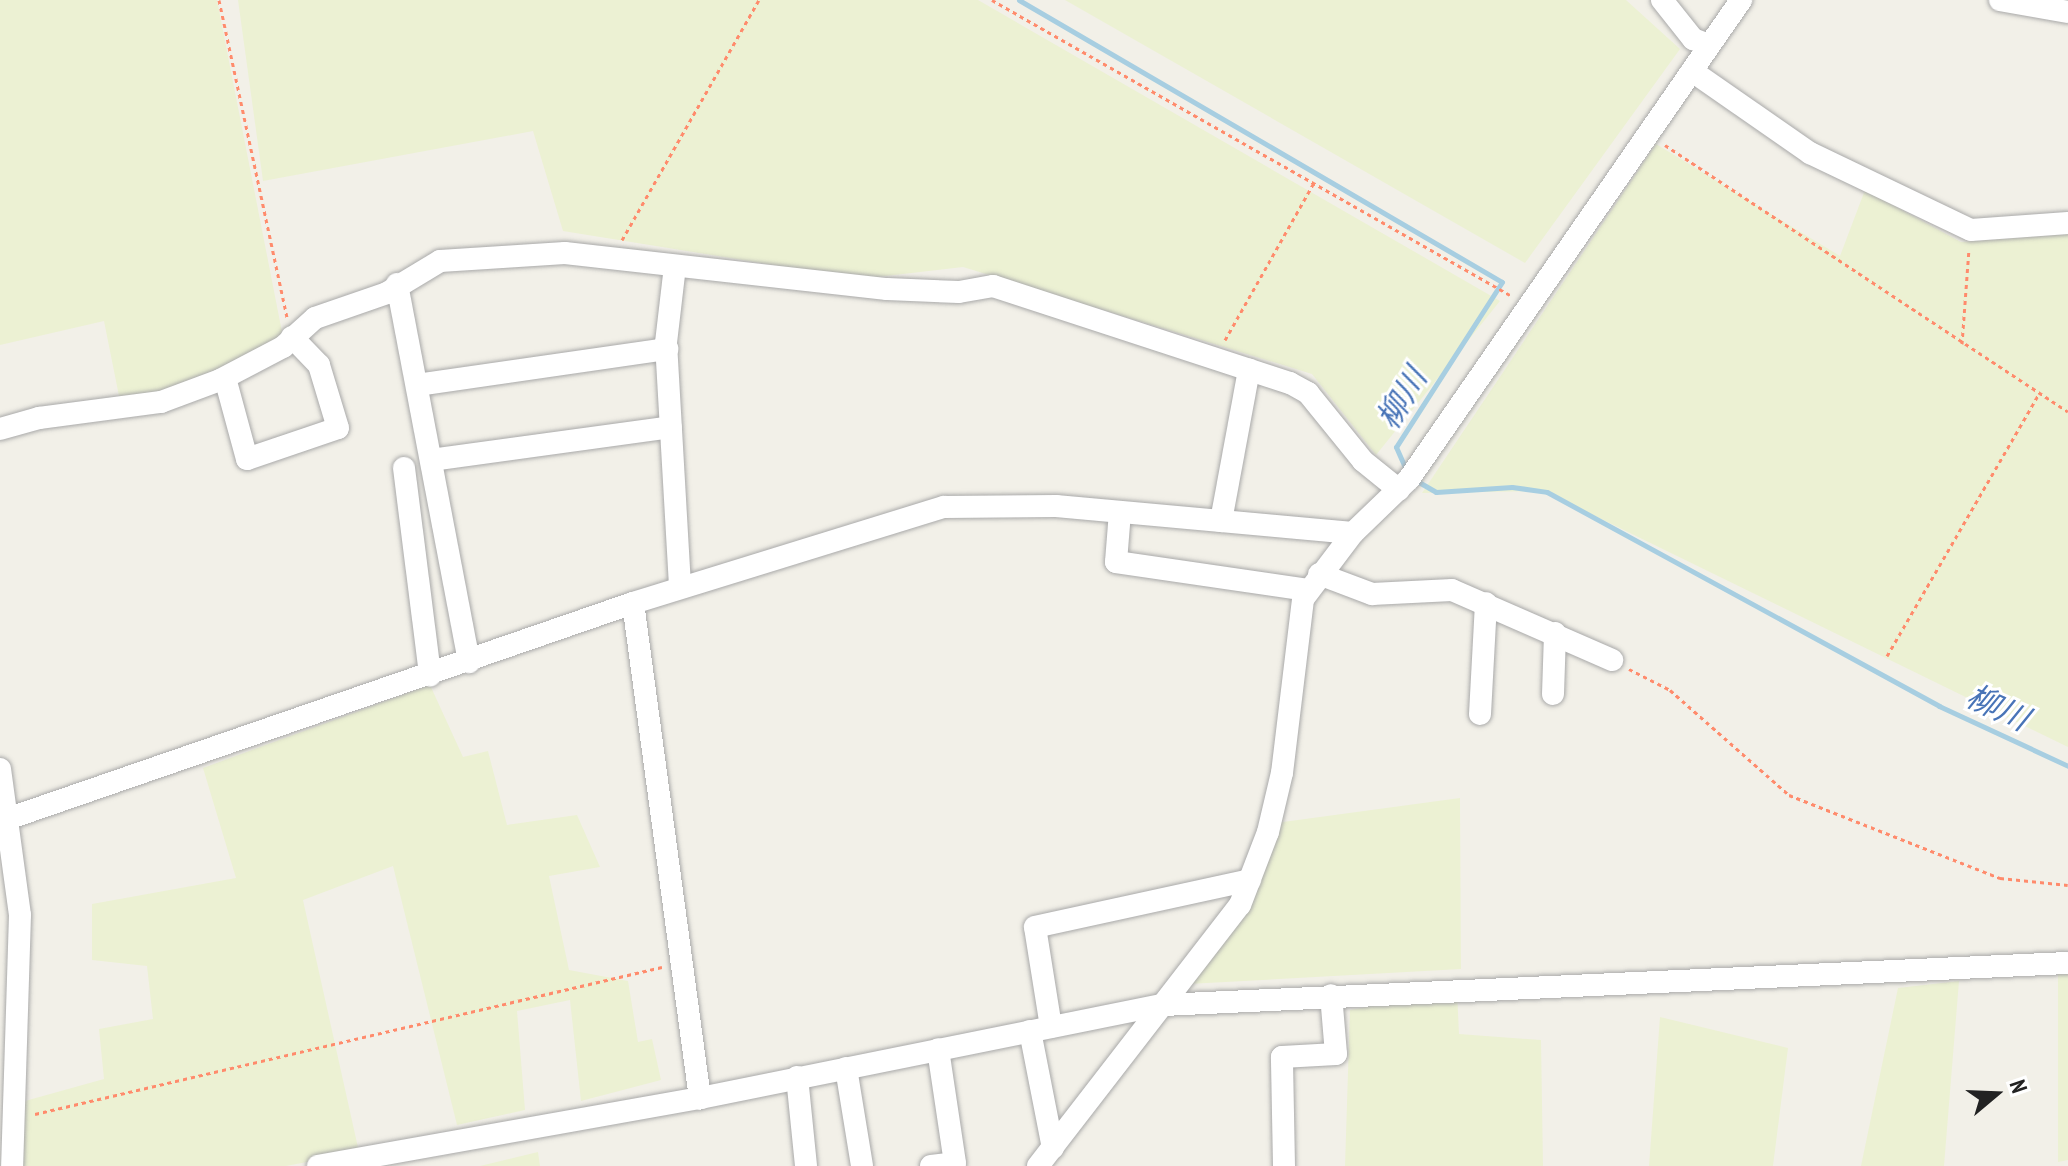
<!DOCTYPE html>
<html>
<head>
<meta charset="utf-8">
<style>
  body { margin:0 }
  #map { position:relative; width:2068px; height:1166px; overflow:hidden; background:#f2f0e8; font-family:"PT Sans Narrow","Noto Sans JP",sans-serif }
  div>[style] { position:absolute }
  .farmland>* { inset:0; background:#ecf1d3 }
  .stream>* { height:5px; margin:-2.5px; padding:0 2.5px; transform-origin:2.5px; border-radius:2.5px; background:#a7cee1 }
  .path>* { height:3px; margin-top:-1.5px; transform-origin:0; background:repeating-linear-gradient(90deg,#ff8b6c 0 4px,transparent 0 8px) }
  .roads { filter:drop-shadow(0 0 2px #a9a9a9) drop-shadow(0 0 2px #a9a9a9) }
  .minor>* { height:22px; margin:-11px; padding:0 11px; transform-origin:11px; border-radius:11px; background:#fff }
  span { translate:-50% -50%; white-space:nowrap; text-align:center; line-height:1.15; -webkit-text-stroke:6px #fff; paint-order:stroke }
  .water-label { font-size:32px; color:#4874b7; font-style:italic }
  .north { position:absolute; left:1956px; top:1054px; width:80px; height:80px; -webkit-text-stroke:6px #fff; paint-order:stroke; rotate:71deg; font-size:22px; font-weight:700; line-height:32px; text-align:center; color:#222 }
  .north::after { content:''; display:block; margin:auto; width:28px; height:36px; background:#222; clip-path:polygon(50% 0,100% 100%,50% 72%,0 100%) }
</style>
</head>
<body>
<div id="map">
  <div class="farmland">
    <div style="clip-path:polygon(0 0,217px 0,282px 332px,277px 342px,248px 360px,159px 393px,119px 396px,104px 321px,0 345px)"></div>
    <div style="clip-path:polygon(238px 0,978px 0,1500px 301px,1376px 455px,1312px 374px,963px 267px,860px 279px,563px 231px,533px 131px,263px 181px)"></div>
    <div style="clip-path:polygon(1065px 0,1626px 0,1680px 49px,1525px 263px)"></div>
    <div style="clip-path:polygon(1656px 144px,1840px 256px,1865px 190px,1961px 242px,2068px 234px,2068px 747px,1544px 491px,1422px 493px)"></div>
    <div style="clip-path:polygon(430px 685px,463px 757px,488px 751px,507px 825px,577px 815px,600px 867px,549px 876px,569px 970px,628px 981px,638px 1042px,652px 1039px,661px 1080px,581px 1101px,570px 1000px,517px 1011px,525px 1110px,457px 1125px,393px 866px,303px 900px,359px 1152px,286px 1166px,23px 1166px,25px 1101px,104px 1079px,99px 1029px,153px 1019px,147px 966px,92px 960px,92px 904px,236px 878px,203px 768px)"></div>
    <div style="clip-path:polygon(1460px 798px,1461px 969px,1188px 984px,1269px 824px)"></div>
    <div style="clip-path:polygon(2058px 969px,2068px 969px,2068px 1160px,2058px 1162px)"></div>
    <div style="clip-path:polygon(1959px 981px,1944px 1166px,1861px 1166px,1898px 988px)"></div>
    <div style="clip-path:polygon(1457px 991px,1459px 1034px,1541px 1040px,1543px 1166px,1345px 1166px,1350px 1010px)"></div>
    <div style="clip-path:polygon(1660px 1017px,1788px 1048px,1773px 1166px,1649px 1166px)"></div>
    <div style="clip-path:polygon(538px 1152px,540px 1166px,480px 1166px)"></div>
  </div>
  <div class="stream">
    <div style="left:1019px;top:0;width:559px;rotate:30.28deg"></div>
    <div style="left:1502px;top:282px;width:196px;rotate:122.7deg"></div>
    <div style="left:1396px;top:447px;width:27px;rotate:66deg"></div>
    <div style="left:1417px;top:481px;width:22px;rotate:30deg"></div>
    <div style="left:1436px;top:492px;width:76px;rotate:-3.8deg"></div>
    <div style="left:1512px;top:487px;width:35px;rotate:8deg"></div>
    <div style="left:1547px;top:492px;width:447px;rotate:28.6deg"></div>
    <div style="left:1939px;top:706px;width:142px;rotate:24.9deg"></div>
  </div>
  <div class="path">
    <div style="left:219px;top:0;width:325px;rotate:77.9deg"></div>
    <div style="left:992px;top:0;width:596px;rotate:29.66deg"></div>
    <div style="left:1665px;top:145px;width:483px;rotate:33.5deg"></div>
    <div style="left:622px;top:240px;width:276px;rotate:-60.3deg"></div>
    <div style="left:1225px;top:340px;width:180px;rotate:-60.5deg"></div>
    <div style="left:1962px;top:344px;width:95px;rotate:-85.8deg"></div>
    <div style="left:1887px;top:656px;width:303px;rotate:-59.9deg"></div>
    <div style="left:1629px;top:669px;width:46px;rotate:27.1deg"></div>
    <div style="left:1670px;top:690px;width:159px;rotate:41.4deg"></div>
    <div style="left:1789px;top:795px;width:227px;rotate:21.5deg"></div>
    <div style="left:2000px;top:878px;width:68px;rotate:5.9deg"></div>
    <div style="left:35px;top:1114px;width:644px;rotate:-13.19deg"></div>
  </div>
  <div class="roads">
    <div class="minor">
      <div style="left:1662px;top:0;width:50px;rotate:51.5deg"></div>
      <div style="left:1693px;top:39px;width:17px;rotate:21deg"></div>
      <div style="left:2000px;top:0;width:69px;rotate:10deg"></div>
      <div style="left:1692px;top:71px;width:144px;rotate:34.8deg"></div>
      <div style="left:1810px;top:153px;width:178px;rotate:25.6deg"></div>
      <div style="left:1971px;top:230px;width:97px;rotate:-4.1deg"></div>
      <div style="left:675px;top:266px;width:78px;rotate:96.7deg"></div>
      <div style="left:666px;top:343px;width:245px;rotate:86.7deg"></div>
      <div style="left:397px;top:284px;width:385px;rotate:79.2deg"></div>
      <div style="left:225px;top:378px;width:84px;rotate:74.8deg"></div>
      <div style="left:247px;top:459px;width:96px;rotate:-18.8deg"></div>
      <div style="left:338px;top:428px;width:66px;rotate:-106.8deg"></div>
      <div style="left:319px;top:365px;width:39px;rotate:-134deg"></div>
      <div style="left:417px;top:385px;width:253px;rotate:-8.2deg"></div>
      <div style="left:0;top:429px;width:41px;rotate:-15.8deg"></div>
      <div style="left:39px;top:418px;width:123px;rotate:-7.5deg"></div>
      <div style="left:161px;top:402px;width:63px;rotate:-20.4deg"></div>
      <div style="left:220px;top:380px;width:71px;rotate:-27.6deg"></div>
      <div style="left:283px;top:347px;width:43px;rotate:-42.2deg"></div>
      <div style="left:315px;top:318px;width:76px;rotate:-19.1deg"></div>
      <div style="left:387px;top:293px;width:62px;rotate:-31.1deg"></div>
      <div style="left:440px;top:261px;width:125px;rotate:-3.7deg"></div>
      <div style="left:565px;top:253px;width:324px;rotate:6.4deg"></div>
      <div style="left:887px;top:289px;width:72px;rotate:2.4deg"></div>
      <div style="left:959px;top:292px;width:35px;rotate:-10deg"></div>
      <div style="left:993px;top:286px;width:312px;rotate:18.1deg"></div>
      <div style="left:1290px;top:383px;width:21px;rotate:29deg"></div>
      <div style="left:1308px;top:393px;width:87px;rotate:51deg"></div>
      <div style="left:1363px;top:461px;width:46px;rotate:38.9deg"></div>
      <div style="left:431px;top:460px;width:242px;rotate:-7.8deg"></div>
      <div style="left:404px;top:468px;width:209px;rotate:82.8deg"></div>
      <div style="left:1120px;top:512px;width:50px;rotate:94.6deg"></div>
      <div style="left:1116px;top:562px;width:194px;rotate:8.3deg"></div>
      <div style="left:1221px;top:521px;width:154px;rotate:-79.5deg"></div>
      <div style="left:1319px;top:574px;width:57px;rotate:20.7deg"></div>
      <div style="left:1372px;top:594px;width:80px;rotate:-2.9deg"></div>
      <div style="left:1452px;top:590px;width:175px;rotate:23.6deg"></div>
      <div style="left:633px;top:603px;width:500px;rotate:82.3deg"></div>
      <div style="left:1553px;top:694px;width:61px;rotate:-88.1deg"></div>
      <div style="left:1480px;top:714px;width:111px;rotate:-86.9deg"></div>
      <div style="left:0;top:769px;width:147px;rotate:82.2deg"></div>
      <div style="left:20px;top:915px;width:251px;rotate:91.8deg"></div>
      <div style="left:10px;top:818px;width:659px;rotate:-19.04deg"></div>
      <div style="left:633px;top:603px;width:325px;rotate:-17.2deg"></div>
      <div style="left:944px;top:507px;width:112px;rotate:-0.5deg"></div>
      <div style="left:1056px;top:506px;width:298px;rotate:5.2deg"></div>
      <div style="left:1051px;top:1027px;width:101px;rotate:-99.1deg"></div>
      <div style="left:1035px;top:927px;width:220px;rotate:-12.3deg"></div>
      <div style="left:1030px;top:1031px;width:119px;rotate:78.9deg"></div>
      <div style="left:846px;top:1068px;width:99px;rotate:80.7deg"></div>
      <div style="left:797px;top:1077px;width:89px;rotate:84.2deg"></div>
      <div style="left:318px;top:1166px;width:388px;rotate:-10.1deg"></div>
      <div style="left:700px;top:1098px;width:472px;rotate:-11.4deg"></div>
      <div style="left:1163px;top:1005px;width:906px;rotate:-2.66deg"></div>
      <div style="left:931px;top:1166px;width:24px;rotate:-7deg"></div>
      <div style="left:955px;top:1163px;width:115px;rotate:-98.5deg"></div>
      <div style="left:1038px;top:1166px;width:330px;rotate:-52.3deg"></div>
      <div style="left:1240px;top:905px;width:78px;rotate:-69deg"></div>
      <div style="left:1268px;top:832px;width:61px;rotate:-76.7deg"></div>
      <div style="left:1282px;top:773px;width:175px;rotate:-83.1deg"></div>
      <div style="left:1303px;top:599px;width:83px;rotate:-52.9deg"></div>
      <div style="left:1353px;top:533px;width:78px;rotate:-44deg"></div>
      <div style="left:1409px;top:479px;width:583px;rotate:-55.27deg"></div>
      <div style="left:1284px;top:1166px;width:109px;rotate:-91.1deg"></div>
      <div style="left:1282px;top:1057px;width:54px;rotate:-3.2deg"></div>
      <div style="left:1336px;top:1054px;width:59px;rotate:-94.8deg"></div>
    </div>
  </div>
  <div class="water-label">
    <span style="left:1401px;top:398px;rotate:-59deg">柳川</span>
    <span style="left:1998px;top:707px;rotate:25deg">柳川</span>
  </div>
  <div class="north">N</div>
</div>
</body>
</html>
